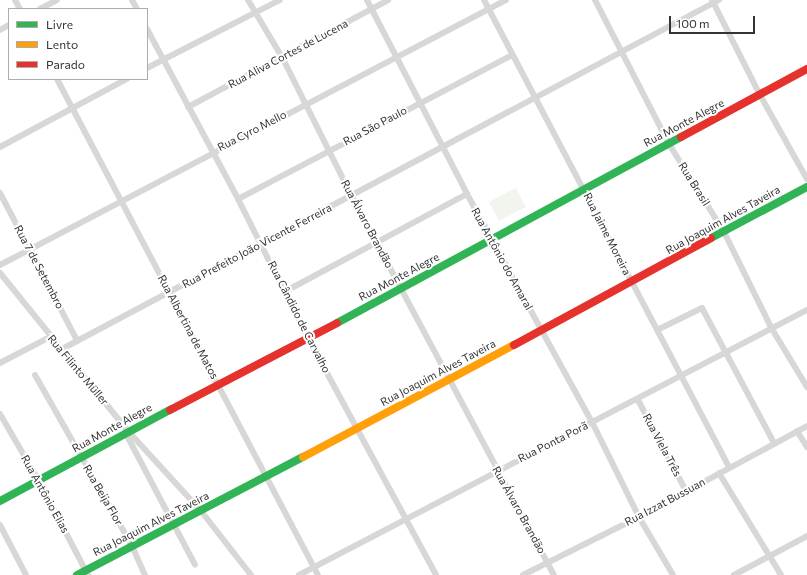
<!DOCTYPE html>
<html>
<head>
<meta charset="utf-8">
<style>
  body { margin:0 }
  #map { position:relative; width:807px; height:575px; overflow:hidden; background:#fff; font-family:Commissioner,sans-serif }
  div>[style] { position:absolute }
  .green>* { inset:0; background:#f1f5ed }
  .street>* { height:6px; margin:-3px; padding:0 3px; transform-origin:3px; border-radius:3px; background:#d7d7d7 }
  .fast>* { height:8px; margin:-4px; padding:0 4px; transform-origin:4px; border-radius:4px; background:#30b455 }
  .slow>* { height:8px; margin:-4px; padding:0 4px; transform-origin:4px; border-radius:4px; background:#ff9f0a }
  .jam>* { height:8px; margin:-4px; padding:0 4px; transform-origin:4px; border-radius:4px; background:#e5322d }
  span { translate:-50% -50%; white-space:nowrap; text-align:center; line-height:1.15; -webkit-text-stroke:4px #fff; paint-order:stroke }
  .street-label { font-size:11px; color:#333 }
  .legend { position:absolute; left:8px; top:8px; width:140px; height:72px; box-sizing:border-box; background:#fff; border:1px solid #adadad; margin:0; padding:5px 7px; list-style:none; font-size:12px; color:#333 }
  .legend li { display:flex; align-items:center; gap:8px; height:20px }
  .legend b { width:20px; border:1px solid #adadad }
  .scale { position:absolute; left:669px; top:16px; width:86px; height:18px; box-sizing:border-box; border:2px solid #333; border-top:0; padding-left:5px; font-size:12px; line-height:14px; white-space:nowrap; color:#333; -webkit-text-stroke:3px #fff; paint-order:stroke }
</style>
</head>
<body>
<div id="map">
  <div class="green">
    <div style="clip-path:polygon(516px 188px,526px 207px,499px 221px,489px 202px)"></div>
  </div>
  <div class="street">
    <div style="left:15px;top:0;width:10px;rotate:61deg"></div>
    <div style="left:132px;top:0;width:10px;rotate:61deg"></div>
    <div style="left:248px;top:0;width:66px;rotate:59.2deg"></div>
    <div style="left:282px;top:57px;width:154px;rotate:63.4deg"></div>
    <div style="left:351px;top:195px;width:431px;rotate:61.9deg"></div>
    <div style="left:367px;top:0;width:218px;rotate:62.7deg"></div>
    <div style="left:467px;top:194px;width:260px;rotate:61.3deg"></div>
    <div style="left:592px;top:422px;width:106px;rotate:63.7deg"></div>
    <div style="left:639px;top:517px;width:67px;rotate:59.6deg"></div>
    <div style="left:484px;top:0;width:527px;rotate:62.32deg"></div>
    <div style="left:595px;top:0;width:162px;rotate:62.8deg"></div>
    <div style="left:669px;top:144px;width:104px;rotate:58deg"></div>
    <div style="left:724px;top:232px;width:108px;rotate:63.7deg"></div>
    <div style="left:772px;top:329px;width:68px;rotate:58.9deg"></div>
    <div style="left:712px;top:0;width:106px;rotate:63.2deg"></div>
    <div style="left:760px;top:95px;width:96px;rotate:60.8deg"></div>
    <div style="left:40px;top:9px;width:19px;rotate:-28deg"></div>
    <div style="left:147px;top:29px;width:193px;rotate:61.8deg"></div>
    <div style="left:238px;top:199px;width:156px;rotate:63.3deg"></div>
    <div style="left:308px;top:338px;width:269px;rotate:61.6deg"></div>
    <div style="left:0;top:30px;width:10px;rotate:-29deg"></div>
    <div style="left:147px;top:68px;width:149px;rotate:-27.1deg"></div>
    <div style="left:57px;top:79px;width:560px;rotate:62.25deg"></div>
    <div style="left:188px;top:107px;width:227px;rotate:-28.1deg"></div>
    <div style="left:0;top:147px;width:144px;rotate:-28.2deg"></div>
    <div style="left:0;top:193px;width:166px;rotate:62.4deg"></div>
    <div style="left:238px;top:199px;width:310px;rotate:-27.7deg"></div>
    <div style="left:0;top:265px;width:571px;rotate:-27.64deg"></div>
    <div style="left:0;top:273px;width:203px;rotate:51deg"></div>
    <div style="left:128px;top:431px;width:108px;rotate:47.6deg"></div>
    <div style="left:201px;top:511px;width:81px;rotate:52deg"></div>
    <div style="left:286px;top:291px;width:205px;rotate:-28.2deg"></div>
    <div style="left:657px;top:330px;width:50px;rotate:-26.1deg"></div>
    <div style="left:702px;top:308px;width:153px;rotate:61.9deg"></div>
    <div style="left:62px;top:349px;width:744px;rotate:-27.98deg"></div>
    <div style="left:0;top:363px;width:56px;rotate:-27.5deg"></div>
    <div style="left:35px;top:375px;width:197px;rotate:60.4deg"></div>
    <div style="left:132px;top:546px;width:32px;rotate:66deg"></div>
    <div style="left:638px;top:400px;width:103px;rotate:62.2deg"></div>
    <div style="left:0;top:414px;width:78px;rotate:59.8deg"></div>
    <div style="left:39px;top:481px;width:106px;rotate:62.5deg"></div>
    <div style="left:797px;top:431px;width:19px;rotate:58deg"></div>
    <div style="left:125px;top:432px;width:150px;rotate:62.2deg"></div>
    <div style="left:719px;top:473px;width:119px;rotate:58.7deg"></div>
    <div style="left:0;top:525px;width:56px;rotate:62.5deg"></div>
    <div style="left:299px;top:575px;width:573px;rotate:-27.55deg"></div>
    <div style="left:523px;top:575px;width:130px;rotate:-26.6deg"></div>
    <div style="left:639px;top:517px;width:191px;rotate:-28.4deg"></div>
    <div style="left:734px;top:575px;width:83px;rotate:-28.1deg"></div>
  </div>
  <div class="fast">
    <div style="left:711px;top:238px;width:109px;rotate:-28deg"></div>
    <div style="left:337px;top:323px;width:391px;rotate:-28.4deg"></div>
    <div style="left:0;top:501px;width:193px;rotate:-28.2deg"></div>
    <div style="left:77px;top:575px;width:255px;rotate:-27.6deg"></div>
  </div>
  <div class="slow">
    <div style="left:303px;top:457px;width:239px;rotate:-28deg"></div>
  </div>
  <div class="jam">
    <div style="left:681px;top:137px;width:143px;rotate:-28.4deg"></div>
    <div style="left:514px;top:345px;width:224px;rotate:-28.5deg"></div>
    <div style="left:170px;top:410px;width:188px;rotate:-27.5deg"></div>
  </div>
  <div class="street-label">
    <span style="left:288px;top:54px;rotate:-28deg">Rua Aliva Cortes de Lucena</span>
    <span style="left:684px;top:123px;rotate:-28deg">Rua Monte Alegre</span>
    <span style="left:375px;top:126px;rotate:-28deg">Rua São Paulo</span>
    <span style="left:252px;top:131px;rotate:-27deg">Rua Cyro Mello</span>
    <span style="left:694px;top:184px;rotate:58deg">Rua Brasil</span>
    <span style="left:723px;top:220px;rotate:-29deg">Rua Joaquim Alves Taveira</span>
    <span style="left:367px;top:224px;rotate:62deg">Rua Álvaro Brandão</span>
    <span style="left:607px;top:234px;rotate:63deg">Rua Jaime Moreira</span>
    <span style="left:257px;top:246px;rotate:-28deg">Rua Prefeito João Vicente Ferreira</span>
    <span style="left:502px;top:259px;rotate:61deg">Rua Antônio do Amaral</span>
    <span style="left:39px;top:267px;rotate:62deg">Rua 7 de Setembro</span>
    <span style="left:399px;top:277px;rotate:-28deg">Rua Monte Alegre</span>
    <span style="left:299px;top:317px;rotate:63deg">Rua Cândido de Carvalho</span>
    <span style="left:188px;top:327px;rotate:62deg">Rua Albertina de Matos</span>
    <span style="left:78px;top:370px;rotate:50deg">Rua Filinto Müller</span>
    <span style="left:438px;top:373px;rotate:-28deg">Rua Joaquim Alves Taveira</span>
    <span style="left:112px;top:428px;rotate:-29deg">Rua Monte Alegre</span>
    <span style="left:553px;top:442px;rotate:-27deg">Rua Ponta Porã</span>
    <span style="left:662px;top:445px;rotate:62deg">Rua Viela Três</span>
    <span style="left:45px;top:494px;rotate:61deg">Rua Antônio Elias</span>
    <span style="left:103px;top:495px;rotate:60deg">Rua Beija Flor</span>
    <span style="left:665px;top:502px;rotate:-28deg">Rua Izzat Bussuan</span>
    <span style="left:519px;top:510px;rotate:61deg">Rua Álvaro Brandão</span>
    <span style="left:151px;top:524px;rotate:-27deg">Rua Joaquim Alves Taveira</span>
  </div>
  <ul class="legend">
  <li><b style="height:5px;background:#30b455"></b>Livre</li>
  <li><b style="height:5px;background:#ff9f0a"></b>Lento</li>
  <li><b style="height:5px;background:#e5322d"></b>Parado</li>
  </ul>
  <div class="scale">100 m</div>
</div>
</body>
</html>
